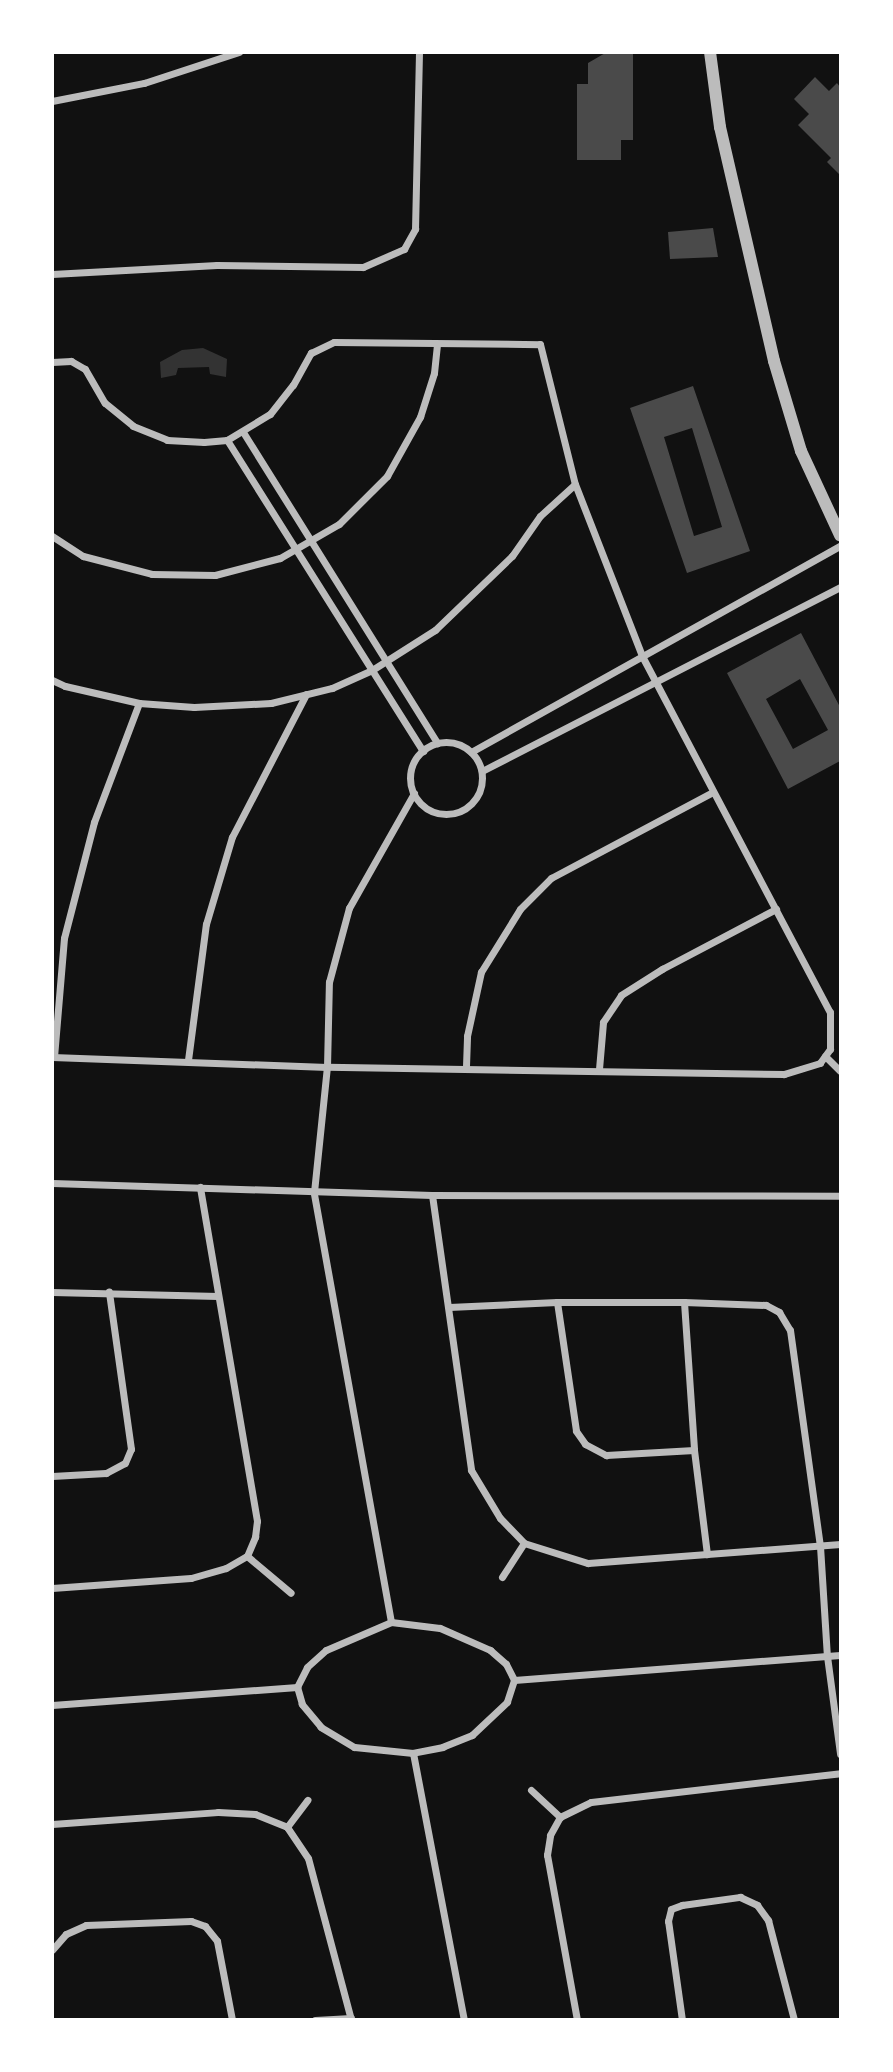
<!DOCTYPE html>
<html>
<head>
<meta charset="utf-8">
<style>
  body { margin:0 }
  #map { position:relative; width:893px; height:2072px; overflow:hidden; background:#111; font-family:Jost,sans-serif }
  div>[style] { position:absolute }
  .water>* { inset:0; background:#333 }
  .building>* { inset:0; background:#4a4a4a }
  .minor>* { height:7px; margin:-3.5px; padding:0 3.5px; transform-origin:3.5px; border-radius:3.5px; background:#bcbcbc }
  .minor>.ring { margin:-3.5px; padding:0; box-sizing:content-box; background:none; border:7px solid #bcbcbc; border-radius:50% }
  .tertiary>* { height:12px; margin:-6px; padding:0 6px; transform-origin:6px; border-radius:6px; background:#bcbcbc }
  span { translate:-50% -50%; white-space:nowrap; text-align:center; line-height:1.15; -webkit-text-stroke:7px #fff; paint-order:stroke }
  .frame { position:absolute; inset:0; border:54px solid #fff; pointer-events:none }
</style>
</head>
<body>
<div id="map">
  <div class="water">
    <div style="clip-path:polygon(203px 348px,227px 359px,226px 377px,210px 374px,209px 367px,178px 368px,176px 375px,161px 378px,160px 362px,182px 350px)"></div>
  </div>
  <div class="building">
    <div style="clip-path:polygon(607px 52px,633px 52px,633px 140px,621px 140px,621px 160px,577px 160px,577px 84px,588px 84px,588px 63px)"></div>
    <div style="clip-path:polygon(815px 77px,829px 91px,837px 83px,840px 87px,840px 175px,827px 162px,831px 158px,798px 125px,809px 114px,794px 99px)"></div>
    <div style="clip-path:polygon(713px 228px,718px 257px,670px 259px,668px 232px)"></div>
    <div style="clip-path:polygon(evenodd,693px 386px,750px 551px,687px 573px,630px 408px,693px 386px,692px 428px,722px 527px,694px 536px,664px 437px,692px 428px)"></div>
    <div style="clip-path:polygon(evenodd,801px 633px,840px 707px,840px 761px,788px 789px,727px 673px,801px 633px,800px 679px,828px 730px,793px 749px,766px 699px,800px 679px)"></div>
  </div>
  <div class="minor">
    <div style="left:52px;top:101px;width:94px;rotate:-11.1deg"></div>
    <div style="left:144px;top:83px;width:100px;rotate:-18.1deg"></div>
    <div style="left:52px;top:274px;width:165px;rotate:-3.1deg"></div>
    <div style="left:217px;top:265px;width:146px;rotate:0.8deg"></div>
    <div style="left:363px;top:267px;width:45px;rotate:-23.7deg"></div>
    <div style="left:404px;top:249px;width:23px;rotate:-61deg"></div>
    <div style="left:415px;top:229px;width:177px;rotate:-88.7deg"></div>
    <div style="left:52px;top:362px;width:19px;rotate:-3deg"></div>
    <div style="left:71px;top:361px;width:16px;rotate:30deg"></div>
    <div style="left:85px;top:369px;width:39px;rotate:60deg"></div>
    <div style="left:105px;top:403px;width:36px;rotate:39deg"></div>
    <div style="left:133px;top:426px;width:37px;rotate:22deg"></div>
    <div style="left:167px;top:440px;width:37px;rotate:3deg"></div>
    <div style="left:204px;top:442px;width:23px;rotate:-5deg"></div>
    <div style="left:227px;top:440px;width:50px;rotate:-31.2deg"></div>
    <div style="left:270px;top:414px;width:37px;rotate:-52deg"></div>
    <div style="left:293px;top:385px;width:37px;rotate:-61deg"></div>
    <div style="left:311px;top:353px;width:25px;rotate:-26deg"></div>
    <div style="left:334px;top:342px;width:206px;rotate:0.6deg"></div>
    <div style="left:540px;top:344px;width:144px;rotate:76deg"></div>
    <div style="left:575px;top:484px;width:185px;rotate:68.7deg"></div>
    <div style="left:642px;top:656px;width:403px;rotate:62.2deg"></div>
    <div style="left:830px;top:1012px;width:37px;rotate:90deg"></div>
    <div style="left:830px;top:1049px;width:17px;rotate:126deg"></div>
    <div style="left:820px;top:1063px;width:38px;rotate:163deg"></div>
    <div style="left:784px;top:1074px;width:457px;rotate:-179.1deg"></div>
    <div style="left:327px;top:1067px;width:275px;rotate:-177.9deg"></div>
    <div style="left:243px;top:432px;width:367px;rotate:58deg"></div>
    <div style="left:227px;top:440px;width:368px;rotate:57.8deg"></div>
    <div style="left:52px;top:536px;width:37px;rotate:33deg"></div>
    <div style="left:83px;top:556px;width:71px;rotate:14.6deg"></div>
    <div style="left:152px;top:574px;width:63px;rotate:0.9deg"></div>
    <div style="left:215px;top:575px;width:67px;rotate:-14.7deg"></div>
    <div style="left:280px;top:558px;width:68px;rotate:-30deg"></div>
    <div style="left:339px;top:524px;width:68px;rotate:-45deg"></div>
    <div style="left:387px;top:476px;width:68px;rotate:-60.8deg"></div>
    <div style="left:420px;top:417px;width:46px;rotate:-72.3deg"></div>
    <div style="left:434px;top:373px;width:28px;rotate:-84deg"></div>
    <div style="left:52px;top:680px;width:14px;rotate:25deg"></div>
    <div style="left:65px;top:686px;width:76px;rotate:12.9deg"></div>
    <div style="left:139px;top:703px;width:55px;rotate:4.2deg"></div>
    <div style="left:194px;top:707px;width:77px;rotate:-3deg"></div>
    <div style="left:271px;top:703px;width:63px;rotate:-13.8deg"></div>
    <div style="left:332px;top:688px;width:44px;rotate:-24.2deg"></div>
    <div style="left:372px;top:670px;width:75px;rotate:-32.4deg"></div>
    <div style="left:435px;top:630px;width:107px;rotate:-43.9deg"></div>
    <div style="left:512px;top:556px;width:49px;rotate:-55deg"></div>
    <div style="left:540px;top:516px;width:47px;rotate:-42.4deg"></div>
    <div class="ring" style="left:410px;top:742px;width:65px;height:65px"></div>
    <div style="left:471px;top:752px;width:423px;rotate:-29.2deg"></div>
    <div style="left:482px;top:771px;width:403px;rotate:-27.2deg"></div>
    <div style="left:825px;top:1056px;width:21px;rotate:45deg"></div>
    <div style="left:54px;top:1057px;width:119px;rotate:-85.2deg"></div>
    <div style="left:64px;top:938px;width:120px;rotate:-75.5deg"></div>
    <div style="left:94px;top:822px;width:127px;rotate:-69.3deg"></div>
    <div style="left:188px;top:1060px;width:137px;rotate:-82.5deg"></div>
    <div style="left:206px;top:924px;width:91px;rotate:-73.4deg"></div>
    <div style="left:232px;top:837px;width:161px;rotate:-62.6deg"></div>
    <div style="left:466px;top:1066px;width:30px;rotate:-88deg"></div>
    <div style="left:467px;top:1036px;width:66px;rotate:-77.7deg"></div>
    <div style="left:481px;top:972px;width:74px;rotate:-58.2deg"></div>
    <div style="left:520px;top:909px;width:44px;rotate:-45deg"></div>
    <div style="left:551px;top:878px;width:183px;rotate:-28deg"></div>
    <div style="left:599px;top:1069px;width:47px;rotate:-85.1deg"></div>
    <div style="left:603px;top:1022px;width:32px;rotate:-56deg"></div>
    <div style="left:621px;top:995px;width:49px;rotate:-32.4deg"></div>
    <div style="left:662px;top:969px;width:129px;rotate:-27.8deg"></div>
    <div style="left:52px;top:1183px;width:380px;rotate:1.8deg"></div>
    <div style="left:432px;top:1195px;width:408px;rotate:0.1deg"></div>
    <div style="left:432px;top:1195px;width:278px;rotate:81.9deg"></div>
    <div style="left:471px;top:1470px;width:56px;rotate:58.9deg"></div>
    <div style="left:500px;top:1518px;width:35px;rotate:46deg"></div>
    <div style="left:524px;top:1543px;width:67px;rotate:17.4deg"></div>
    <div style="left:588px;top:1563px;width:253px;rotate:-4.3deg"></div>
    <div style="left:52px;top:1292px;width:166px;rotate:1.4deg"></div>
    <div style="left:557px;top:1302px;width:130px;rotate:81.6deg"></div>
    <div style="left:576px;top:1431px;width:16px;rotate:55deg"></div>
    <div style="left:585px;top:1444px;width:24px;rotate:28deg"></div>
    <div style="left:606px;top:1455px;width:88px;rotate:-3.3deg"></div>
    <div style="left:684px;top:1302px;width:148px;rotate:86.1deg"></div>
    <div style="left:694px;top:1450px;width:105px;rotate:82.9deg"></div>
    <div style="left:449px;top:1307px;width:108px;rotate:-2.7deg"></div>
    <div style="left:557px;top:1302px;width:127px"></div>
    <div style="left:684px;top:1302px;width:82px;rotate:2.1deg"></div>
    <div style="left:766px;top:1305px;width:15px;rotate:28deg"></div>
    <div style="left:779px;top:1312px;width:21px;rotate:59deg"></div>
    <div style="left:790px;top:1330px;width:218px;rotate:82.1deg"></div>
    <div style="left:820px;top:1546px;width:110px;rotate:86.4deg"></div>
    <div style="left:827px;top:1656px;width:99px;rotate:82.4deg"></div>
    <div style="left:52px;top:1476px;width:54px;rotate:-3.2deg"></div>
    <div style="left:106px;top:1473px;width:21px;rotate:-28deg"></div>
    <div style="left:125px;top:1463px;width:15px;rotate:-67deg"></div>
    <div style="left:131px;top:1449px;width:159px;rotate:-98deg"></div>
    <div style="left:247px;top:1556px;width:57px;rotate:40.1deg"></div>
    <div style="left:502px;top:1577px;width:40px;rotate:-57.1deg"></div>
    <div style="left:52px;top:1588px;width:139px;rotate:-4.1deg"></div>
    <div style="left:191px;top:1578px;width:36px;rotate:-16deg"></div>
    <div style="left:226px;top:1568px;width:24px;rotate:-30deg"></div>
    <div style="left:247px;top:1556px;width:21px;rotate:-67deg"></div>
    <div style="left:255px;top:1537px;width:16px;rotate:-83deg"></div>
    <div style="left:257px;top:1521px;width:339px;rotate:-99.7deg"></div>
    <div style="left:391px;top:1622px;width:437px;rotate:-100.2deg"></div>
    <div style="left:314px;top:1192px;width:126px;rotate:-84.1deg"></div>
    <div style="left:327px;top:1067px;width:85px;rotate:-88.7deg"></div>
    <div style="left:329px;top:982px;width:77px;rotate:-74.9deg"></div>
    <div style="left:349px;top:908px;width:132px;rotate:-60.5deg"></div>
    <div style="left:391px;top:1622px;width:49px;rotate:7deg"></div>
    <div style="left:440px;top:1628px;width:55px;rotate:23.7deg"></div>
    <div style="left:490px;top:1650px;width:21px;rotate:41deg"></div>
    <div style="left:506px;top:1664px;width:18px;rotate:63deg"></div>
    <div style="left:514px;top:1680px;width:23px;rotate:108deg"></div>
    <div style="left:507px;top:1702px;width:48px;rotate:136.7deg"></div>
    <div style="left:472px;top:1735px;width:31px;rotate:158deg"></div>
    <div style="left:443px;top:1747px;width:31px;rotate:169deg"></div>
    <div style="left:413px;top:1753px;width:59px;rotate:-174.2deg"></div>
    <div style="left:354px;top:1747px;width:39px;rotate:-149deg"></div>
    <div style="left:321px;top:1727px;width:30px;rotate:-130deg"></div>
    <div style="left:302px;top:1704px;width:18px;rotate:-106deg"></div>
    <div style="left:297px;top:1687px;width:22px;rotate:-63deg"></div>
    <div style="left:307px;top:1667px;width:25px;rotate:-42deg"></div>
    <div style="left:326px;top:1650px;width:71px;rotate:-23.3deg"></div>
    <div style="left:514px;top:1680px;width:327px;rotate:-4.4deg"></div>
    <div style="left:52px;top:1705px;width:246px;rotate:-4.2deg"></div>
    <div style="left:413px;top:1753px;width:272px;rotate:79.2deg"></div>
    <div style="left:531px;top:1790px;width:40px;rotate:43deg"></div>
    <div style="left:52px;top:1824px;width:166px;rotate:-4.1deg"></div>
    <div style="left:218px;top:1812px;width:37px;rotate:3deg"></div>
    <div style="left:255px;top:1814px;width:35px;rotate:22deg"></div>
    <div style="left:287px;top:1827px;width:37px;rotate:56deg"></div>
    <div style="left:308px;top:1858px;width:168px;rotate:75.1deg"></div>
    <div style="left:287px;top:1827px;width:34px;rotate:-53deg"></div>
    <div style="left:52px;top:1950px;width:21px;rotate:-49deg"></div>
    <div style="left:66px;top:1934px;width:22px;rotate:-24deg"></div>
    <div style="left:86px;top:1925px;width:105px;rotate:-2.2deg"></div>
    <div style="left:191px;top:1921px;width:15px;rotate:20deg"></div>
    <div style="left:205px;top:1926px;width:19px;rotate:51deg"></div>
    <div style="left:217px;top:1941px;width:80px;rotate:79.2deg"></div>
    <div style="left:315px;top:2020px;width:36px;rotate:-3deg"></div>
    <div style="left:577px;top:2020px;width:168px;rotate:-100.3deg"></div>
    <div style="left:547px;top:1855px;width:20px;rotate:-81deg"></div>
    <div style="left:550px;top:1835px;width:21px;rotate:-61deg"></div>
    <div style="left:560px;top:1817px;width:34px;rotate:-26deg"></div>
    <div style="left:591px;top:1802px;width:251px;rotate:-6.6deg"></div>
    <div style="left:682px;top:2020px;width:100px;rotate:-98deg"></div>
    <div style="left:668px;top:1921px;width:12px;rotate:-76deg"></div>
    <div style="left:671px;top:1909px;width:12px;rotate:-20deg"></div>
    <div style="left:682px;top:1905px;width:59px;rotate:-7.9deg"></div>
    <div style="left:740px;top:1897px;width:19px;rotate:25deg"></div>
    <div style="left:757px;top:1905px;width:19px;rotate:54deg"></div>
    <div style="left:768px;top:1920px;width:103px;rotate:75.4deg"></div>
  </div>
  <div class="tertiary">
    <div style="left:710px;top:52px;width:76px;rotate:82.4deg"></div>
    <div style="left:720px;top:127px;width:240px;rotate:77deg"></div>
    <div style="left:774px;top:361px;width:94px;rotate:73.3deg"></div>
    <div style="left:801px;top:451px;width:93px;rotate:65.1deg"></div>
  </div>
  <div class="frame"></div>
</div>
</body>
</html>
